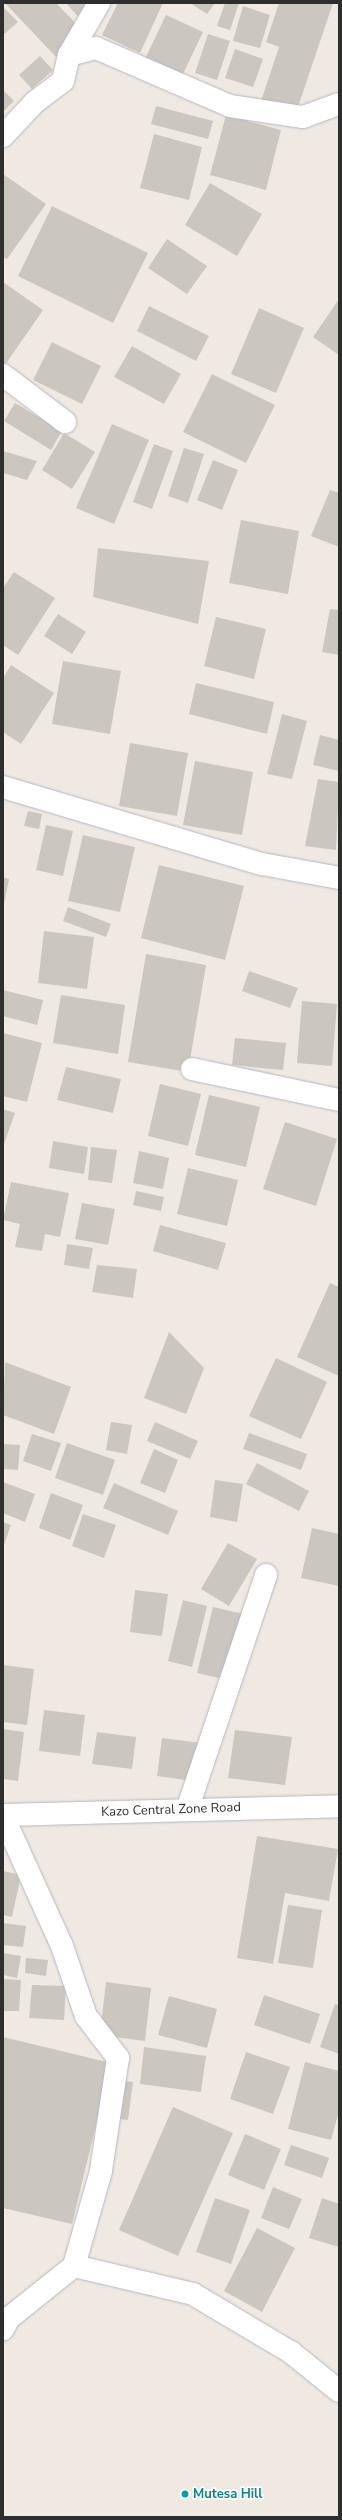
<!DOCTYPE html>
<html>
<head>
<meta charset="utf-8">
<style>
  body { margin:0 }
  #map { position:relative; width:342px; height:2520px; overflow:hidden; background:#efe9e1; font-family:"Nunito Sans",sans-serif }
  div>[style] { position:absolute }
  .building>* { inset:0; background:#cbc7bf }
  .roads { filter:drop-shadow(0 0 1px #b4b7c1) drop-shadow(0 0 1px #b4b7c1) }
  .minor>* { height:22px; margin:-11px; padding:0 11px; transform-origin:11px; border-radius:11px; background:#fff }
  .dots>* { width:11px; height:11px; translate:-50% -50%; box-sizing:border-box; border:2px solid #fff; border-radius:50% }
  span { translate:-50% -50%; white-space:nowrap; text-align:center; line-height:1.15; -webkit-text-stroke:3px #fff; paint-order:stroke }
  .street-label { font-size:13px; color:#2e2e2e }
  .culture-label { font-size:13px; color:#0d838f; font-weight:700 }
  .left { translate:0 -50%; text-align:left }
  .frame { position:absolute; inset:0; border:4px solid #2e2e2e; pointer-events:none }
</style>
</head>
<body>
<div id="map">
  <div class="building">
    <div style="clip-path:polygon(5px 3px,56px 3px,84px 32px,56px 57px)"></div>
    <div style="clip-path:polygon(66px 3px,97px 3px,80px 19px)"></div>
    <div style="clip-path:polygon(118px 3px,163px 3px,140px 53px,102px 35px)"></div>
    <div style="clip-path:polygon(190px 3px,215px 3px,207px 14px)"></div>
    <div style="clip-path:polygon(225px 3px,239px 3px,230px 30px,217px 26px)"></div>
    <div style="clip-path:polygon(279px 3px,333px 3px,296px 113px,261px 101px,279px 47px,266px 42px)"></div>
    <div style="clip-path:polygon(243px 6px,270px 15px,260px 48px,233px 41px)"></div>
    <div style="clip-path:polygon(3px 7px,18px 22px,3px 35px)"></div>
    <div style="clip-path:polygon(166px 15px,203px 32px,181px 78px,144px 61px)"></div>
    <div style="clip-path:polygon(208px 34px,230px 41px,217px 80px,195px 73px)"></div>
    <div style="clip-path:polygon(235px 49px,263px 59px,253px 87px,225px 78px)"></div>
    <div style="clip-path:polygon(40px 56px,53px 70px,32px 89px,19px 75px)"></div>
    <div style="clip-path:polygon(3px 90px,14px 101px,3px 112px)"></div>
    <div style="clip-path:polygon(156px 106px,213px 121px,208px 139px,151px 124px)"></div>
    <div style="clip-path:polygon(226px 115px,281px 130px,266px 190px,210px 175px)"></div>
    <div style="clip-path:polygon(154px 134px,202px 147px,189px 200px,140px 188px)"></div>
    <div style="clip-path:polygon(3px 174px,46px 204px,7px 259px,3px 257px)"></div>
    <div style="clip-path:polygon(210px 183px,262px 214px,237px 256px,185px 225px)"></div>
    <div style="clip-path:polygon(52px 206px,148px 253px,113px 323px,18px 276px)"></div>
    <div style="clip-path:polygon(167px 239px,207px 266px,187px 294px,148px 268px)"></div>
    <div style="clip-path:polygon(3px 282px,43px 310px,5px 365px,3px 363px)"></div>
    <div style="clip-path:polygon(339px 299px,339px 355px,313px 337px)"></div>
    <div style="clip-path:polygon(149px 306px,209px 336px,196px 361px,137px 331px)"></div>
    <div style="clip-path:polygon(259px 308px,304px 328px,276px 393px,231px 374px)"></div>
    <div style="clip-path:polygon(52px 342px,101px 366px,82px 404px,33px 380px)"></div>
    <div style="clip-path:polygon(132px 346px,181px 374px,164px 404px,114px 377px)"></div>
    <div style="clip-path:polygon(212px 374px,275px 405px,246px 463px,183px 432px)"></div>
    <div style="clip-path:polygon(15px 403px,62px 431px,51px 450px,4px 421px)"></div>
    <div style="clip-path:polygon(112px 424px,149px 440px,114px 524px,76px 508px)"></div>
    <div style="clip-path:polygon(64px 433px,95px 452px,72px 489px,42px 470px)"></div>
    <div style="clip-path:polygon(154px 444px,173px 451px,152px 509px,133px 502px)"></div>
    <div style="clip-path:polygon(184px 448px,204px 454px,188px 503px,168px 496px)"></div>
    <div style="clip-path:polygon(3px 451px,37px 461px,27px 480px,3px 473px)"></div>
    <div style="clip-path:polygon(213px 460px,238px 470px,222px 510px,197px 500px)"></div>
    <div style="clip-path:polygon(330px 490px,339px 493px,339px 547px,311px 536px)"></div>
    <div style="clip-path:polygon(241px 520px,299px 531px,288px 594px,229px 583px)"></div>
    <div style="clip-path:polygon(98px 548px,209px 561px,198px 624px,93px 597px)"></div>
    <div style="clip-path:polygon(14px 572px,55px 598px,18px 655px,3px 645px,3px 588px)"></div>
    <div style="clip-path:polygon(330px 609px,339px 610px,339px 655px,322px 652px)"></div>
    <div style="clip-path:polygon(58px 614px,86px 632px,72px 654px,44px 636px)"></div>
    <div style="clip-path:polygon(216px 617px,266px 629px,254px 679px,204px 666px)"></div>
    <div style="clip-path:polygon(63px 661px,121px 671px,110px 734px,52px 724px)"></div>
    <div style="clip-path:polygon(11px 665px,54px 693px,21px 744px,3px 732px,3px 678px)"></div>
    <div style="clip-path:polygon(196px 683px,274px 702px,267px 734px,189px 714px)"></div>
    <div style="clip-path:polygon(282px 714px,307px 721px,292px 779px,267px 774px)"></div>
    <div style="clip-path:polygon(320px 735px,339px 740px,339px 771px,313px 765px)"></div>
    <div style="clip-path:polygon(130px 743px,188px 753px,177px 816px,119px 806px)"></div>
    <div style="clip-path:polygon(195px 761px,253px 772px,242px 835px,183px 825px)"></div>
    <div style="clip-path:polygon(318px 779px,339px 782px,336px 850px,305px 846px)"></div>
    <div style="clip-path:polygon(28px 811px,42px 814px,39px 829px,24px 826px)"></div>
    <div style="clip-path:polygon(46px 825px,73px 831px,63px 876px,36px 870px)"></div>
    <div style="clip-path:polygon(83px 835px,135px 847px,120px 912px,68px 901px)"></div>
    <div style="clip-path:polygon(159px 865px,244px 886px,225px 960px,141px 938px)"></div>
    <div style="clip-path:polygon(3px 877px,9px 879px,4px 904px,3px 904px)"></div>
    <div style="clip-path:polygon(68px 907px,111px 924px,106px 937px,63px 921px)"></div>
    <div style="clip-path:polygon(44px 931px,94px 937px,87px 989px,38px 983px)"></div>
    <div style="clip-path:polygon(146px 954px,206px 965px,188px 1072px,128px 1062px)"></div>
    <div style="clip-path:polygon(249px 971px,298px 988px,290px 1008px,242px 991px)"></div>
    <div style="clip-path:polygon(3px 990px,43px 1000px,37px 1025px,3px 1016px)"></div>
    <div style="clip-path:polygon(61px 995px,125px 1005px,118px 1054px,53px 1043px)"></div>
    <div style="clip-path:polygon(302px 1001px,337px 1004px,332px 1066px,297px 1063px)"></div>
    <div style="clip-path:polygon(3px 1033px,42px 1043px,27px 1102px,3px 1096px)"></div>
    <div style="clip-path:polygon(235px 1038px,286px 1043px,283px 1070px,232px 1065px)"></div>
    <div style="clip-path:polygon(66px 1067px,121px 1079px,113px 1113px,57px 1100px)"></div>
    <div style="clip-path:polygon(160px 1084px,201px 1094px,188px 1146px,148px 1136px)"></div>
    <div style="clip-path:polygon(209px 1095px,260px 1107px,246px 1167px,195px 1155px)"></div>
    <div style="clip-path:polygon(3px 1109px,15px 1113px,4px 1144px,3px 1144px)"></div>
    <div style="clip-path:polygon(285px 1122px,337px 1139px,316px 1206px,263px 1189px)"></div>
    <div style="clip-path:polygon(53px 1141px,88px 1147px,84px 1174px,49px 1168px)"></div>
    <div style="clip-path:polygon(91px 1147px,117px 1150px,112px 1183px,88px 1180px)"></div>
    <div style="clip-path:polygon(139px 1151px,169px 1158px,163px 1189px,133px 1183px)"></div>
    <div style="clip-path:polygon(188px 1168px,238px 1180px,227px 1226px,177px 1214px)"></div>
    <div style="clip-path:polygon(11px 1182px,69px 1193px,60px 1237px,45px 1234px,42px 1251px,15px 1247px,20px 1224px,3px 1220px)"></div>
    <div style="clip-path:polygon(136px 1191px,164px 1197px,161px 1211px,133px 1205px)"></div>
    <div style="clip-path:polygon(82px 1203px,115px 1209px,108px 1245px,75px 1239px)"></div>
    <div style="clip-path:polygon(160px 1225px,226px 1243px,218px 1270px,153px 1251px)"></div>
    <div style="clip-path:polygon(67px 1244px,93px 1248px,89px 1269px,64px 1265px)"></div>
    <div style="clip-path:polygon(97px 1265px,137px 1269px,133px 1298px,92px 1292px)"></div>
    <div style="clip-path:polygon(330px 1283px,339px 1287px,339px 1376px,297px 1357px)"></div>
    <div style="clip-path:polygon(169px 1332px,204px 1368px,186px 1414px,144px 1398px)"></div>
    <div style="clip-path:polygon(276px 1358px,327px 1382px,301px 1439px,249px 1416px)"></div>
    <div style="clip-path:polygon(5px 1362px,71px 1387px,54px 1434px,3px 1415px)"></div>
    <div style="clip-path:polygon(111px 1422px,132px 1425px,127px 1454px,106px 1450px)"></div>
    <div style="clip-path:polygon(155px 1422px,198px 1441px,190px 1459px,147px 1441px)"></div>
    <div style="clip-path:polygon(249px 1433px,307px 1454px,301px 1470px,243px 1449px)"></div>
    <div style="clip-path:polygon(32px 1434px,61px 1443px,51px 1471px,23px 1461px)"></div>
    <div style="clip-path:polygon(67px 1443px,115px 1460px,103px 1495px,55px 1478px)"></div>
    <div style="clip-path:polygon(3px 1444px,20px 1445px,18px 1470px,3px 1469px)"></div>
    <div style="clip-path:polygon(154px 1449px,178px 1460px,165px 1493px,140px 1483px)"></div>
    <div style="clip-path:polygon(257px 1463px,309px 1491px,299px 1511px,246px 1484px)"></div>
    <div style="clip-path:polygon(215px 1480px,243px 1484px,237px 1522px,210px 1517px)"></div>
    <div style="clip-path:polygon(3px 1482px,35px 1494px,25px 1522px,3px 1513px)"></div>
    <div style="clip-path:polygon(114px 1483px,178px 1511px,168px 1535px,103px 1508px)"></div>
    <div style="clip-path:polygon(51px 1493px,83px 1505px,70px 1540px,39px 1528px)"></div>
    <div style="clip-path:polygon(83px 1514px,116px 1525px,104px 1558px,72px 1546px)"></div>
    <div style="clip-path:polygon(3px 1522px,11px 1525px,3px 1548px)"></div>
    <div style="clip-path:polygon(312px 1528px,339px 1534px,339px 1586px,301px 1578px)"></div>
    <div style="clip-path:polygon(228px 1543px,257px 1559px,229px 1606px,201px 1589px)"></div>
    <div style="clip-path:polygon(135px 1590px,168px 1594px,162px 1636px,130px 1632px)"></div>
    <div style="clip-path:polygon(183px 1600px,207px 1606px,192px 1667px,168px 1661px)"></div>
    <div style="clip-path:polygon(213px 1607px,244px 1614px,228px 1680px,197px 1673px)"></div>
    <div style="clip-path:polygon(3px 1665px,34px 1669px,27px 1725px,3px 1722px)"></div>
    <div style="clip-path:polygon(44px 1710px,85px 1715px,80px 1756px,39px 1751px)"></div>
    <div style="clip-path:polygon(3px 1729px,24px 1732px,18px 1781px,3px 1779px)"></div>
    <div style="clip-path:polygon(235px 1730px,292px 1737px,285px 1785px,228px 1778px)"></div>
    <div style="clip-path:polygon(97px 1732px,136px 1737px,132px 1769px,92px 1764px)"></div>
    <div style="clip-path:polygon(162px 1738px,210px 1744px,206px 1783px,157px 1776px)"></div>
    <div style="clip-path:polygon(257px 1836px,338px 1849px,329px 1901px,285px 1893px,273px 1964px,237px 1958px)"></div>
    <div style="clip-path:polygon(3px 1871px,21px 1875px,12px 1917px,3px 1915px)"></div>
    <div style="clip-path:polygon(288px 1905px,322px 1910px,313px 1968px,278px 1963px)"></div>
    <div style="clip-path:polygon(3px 1923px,26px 1926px,23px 1947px,3px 1945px)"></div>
    <div style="clip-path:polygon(3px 1953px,21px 1956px,17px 1978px,3px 1975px)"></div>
    <div style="clip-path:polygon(26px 1958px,48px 1960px,46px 1976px,25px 1973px)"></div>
    <div style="clip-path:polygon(3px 1979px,21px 1980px,19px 2011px,3px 2011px)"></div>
    <div style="clip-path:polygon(106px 1982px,151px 1988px,145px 2041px,100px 2035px)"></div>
    <div style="clip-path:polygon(32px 1985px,66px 1986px,64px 2020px,29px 2018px)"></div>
    <div style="clip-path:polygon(264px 1995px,320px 2014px,310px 2044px,254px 2025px)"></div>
    <div style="clip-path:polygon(169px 1996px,217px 2009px,207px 2048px,158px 2035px)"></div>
    <div style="clip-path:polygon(335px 2004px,339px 2005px,339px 2054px,320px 2047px)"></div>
    <div style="clip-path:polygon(3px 2037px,111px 2063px,72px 2224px,3px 2208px)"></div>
    <div style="clip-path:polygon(144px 2047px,206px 2056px,201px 2092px,140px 2084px)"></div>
    <div style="clip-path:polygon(246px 2052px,290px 2067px,273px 2114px,230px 2099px)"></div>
    <div style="clip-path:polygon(305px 2062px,339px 2071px,339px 2111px,331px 2140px,288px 2129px)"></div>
    <div style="clip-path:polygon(115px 2080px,133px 2082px,128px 2120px,110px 2118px)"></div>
    <div style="clip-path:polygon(173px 2107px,233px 2133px,178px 2256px,119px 2230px)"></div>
    <div style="clip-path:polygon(245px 2134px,281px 2149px,264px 2190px,228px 2175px)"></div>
    <div style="clip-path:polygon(291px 2145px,329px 2158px,322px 2178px,284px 2165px)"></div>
    <div style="clip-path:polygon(273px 2187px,302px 2199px,289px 2229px,261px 2218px)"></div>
    <div style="clip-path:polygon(215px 2198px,250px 2210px,231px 2264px,196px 2252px)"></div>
    <div style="clip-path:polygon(322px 2198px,339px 2204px,339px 2247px,309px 2238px)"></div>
    <div style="clip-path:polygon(257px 2228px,295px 2248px,262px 2312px,224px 2291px)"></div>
  </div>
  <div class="roads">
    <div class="minor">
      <div style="left:69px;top:55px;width:60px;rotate:-60deg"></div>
      <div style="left:3px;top:136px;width:47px;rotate:-46.7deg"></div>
      <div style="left:35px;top:102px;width:35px;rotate:-37deg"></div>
      <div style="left:63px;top:81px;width:27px;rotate:-77deg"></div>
      <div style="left:69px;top:55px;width:28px;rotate:-15deg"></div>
      <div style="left:96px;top:48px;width:146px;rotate:23.4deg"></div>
      <div style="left:230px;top:106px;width:74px;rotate:8.6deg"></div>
      <div style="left:303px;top:117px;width:38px;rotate:-20deg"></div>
      <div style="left:3px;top:375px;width:78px;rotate:37.2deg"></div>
      <div style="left:3px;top:787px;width:270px;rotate:16.6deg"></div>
      <div style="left:262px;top:864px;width:78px;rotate:10.3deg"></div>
      <div style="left:192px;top:1069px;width:150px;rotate:11.9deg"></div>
      <div style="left:187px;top:1810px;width:248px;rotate:-71.4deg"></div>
      <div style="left:3px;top:1815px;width:336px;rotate:-1.5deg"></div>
      <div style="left:3px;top:1816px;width:143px;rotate:65.6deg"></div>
      <div style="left:62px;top:1946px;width:74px;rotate:71.1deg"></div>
      <div style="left:86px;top:2016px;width:53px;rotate:52.7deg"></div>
      <div style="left:118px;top:2058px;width:114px;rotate:98.6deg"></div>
      <div style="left:101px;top:2171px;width:99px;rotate:105.9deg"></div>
      <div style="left:74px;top:2266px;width:83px;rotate:141.3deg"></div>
      <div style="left:9px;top:2318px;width:13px;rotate:119deg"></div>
      <div style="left:74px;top:2266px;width:122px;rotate:13.2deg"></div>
      <div style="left:193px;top:2294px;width:115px;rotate:30.8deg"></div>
      <div style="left:292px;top:2353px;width:60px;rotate:39deg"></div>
    </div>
  </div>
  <div class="dots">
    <div style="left:185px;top:2494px;background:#0f9aa8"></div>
  </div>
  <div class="street-label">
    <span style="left:171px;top:1810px;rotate:-2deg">Kazo Central Zone Road</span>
  </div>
  <div class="culture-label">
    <span class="left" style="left:193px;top:2494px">Mutesa Hill</span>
  </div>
  <div class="frame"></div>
</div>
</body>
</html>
